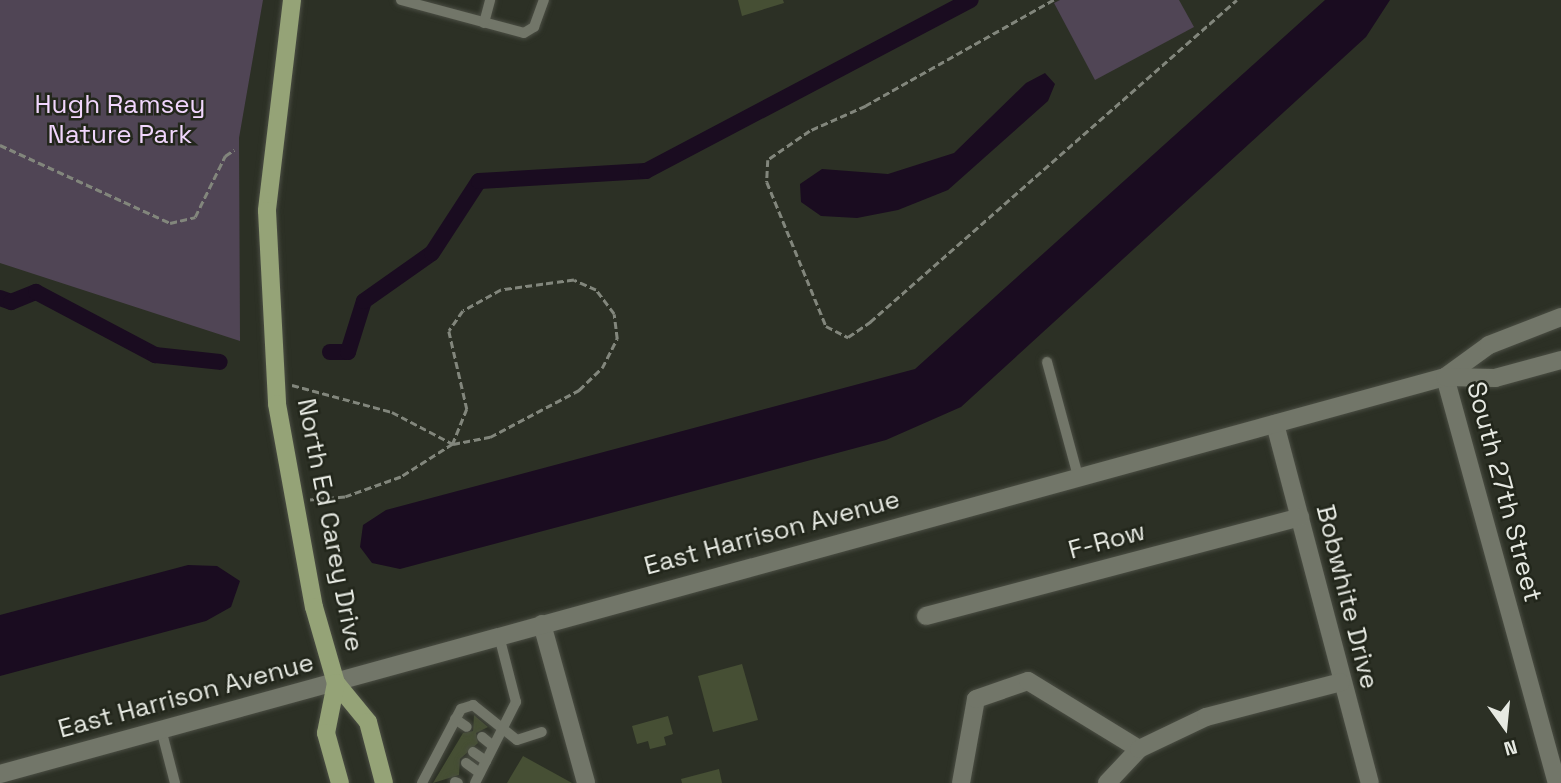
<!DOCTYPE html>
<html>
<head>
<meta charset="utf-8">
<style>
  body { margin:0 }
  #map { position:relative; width:1561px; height:783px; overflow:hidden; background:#2c3025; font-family:"Space Grotesk",sans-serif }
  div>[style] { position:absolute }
  .green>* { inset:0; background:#504555 }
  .water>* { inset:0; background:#1a0c20 }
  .canal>* { height:16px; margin:-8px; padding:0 8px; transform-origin:8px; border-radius:8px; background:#1a0c20 }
  .building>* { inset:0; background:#464f34 }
  .path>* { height:2.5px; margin-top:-1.25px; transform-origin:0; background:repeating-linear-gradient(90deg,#82867c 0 7px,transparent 0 10.5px) }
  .roads { filter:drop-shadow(0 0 2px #4b4e44) drop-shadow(0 0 2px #4b4e44) }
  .service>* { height:10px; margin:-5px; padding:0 5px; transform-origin:5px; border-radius:5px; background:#727669 }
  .minor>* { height:18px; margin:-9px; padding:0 9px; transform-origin:9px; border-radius:9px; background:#727669 }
  .secondary>* { height:18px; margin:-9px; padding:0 9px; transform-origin:9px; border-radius:9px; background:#727669 }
  .primary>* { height:18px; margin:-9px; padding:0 9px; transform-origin:9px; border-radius:9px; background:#95a377 }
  span { translate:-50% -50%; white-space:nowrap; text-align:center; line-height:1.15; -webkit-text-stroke:5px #22261b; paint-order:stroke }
  .park-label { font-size:26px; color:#f1d6fd }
  .street-label { font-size:26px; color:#e6e9e2 }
  .north { position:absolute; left:1470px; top:692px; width:70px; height:70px; -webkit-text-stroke:5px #22261b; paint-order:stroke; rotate:165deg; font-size:19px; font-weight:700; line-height:28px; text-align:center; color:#e6e9e2 }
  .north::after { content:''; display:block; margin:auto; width:24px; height:32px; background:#e6e9e2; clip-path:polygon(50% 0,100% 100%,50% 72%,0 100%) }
</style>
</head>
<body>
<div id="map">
  <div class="green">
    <div style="clip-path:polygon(0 0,263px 0,239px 138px,240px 341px,0 263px)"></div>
    <div style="clip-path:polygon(1060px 0,1179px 0,1194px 27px,1095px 80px,1054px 3px)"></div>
  </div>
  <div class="water">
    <div style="clip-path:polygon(1325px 0,1390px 0,1366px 37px,961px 407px,886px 440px,400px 569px,372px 563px,360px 547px,363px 525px,386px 510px,915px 369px)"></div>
    <div style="clip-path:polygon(1045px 73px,1055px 84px,1048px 101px,948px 190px,898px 210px,857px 218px,821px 216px,801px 202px,800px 184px,822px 169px,888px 174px,954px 153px,1026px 83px)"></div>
    <div style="clip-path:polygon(188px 565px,217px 566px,240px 581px,231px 607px,206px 621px,0 676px,0 615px)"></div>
  </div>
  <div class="canal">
    <div style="left:0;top:298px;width:12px;rotate:20deg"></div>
    <div style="left:11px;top:302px;width:27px;rotate:-22deg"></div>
    <div style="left:36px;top:292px;width:135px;rotate:27.9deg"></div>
    <div style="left:155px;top:355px;width:65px;rotate:6.1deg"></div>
    <div style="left:330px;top:352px;width:18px"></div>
    <div style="left:348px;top:352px;width:53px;rotate:-72.6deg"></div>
    <div style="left:364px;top:301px;width:83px;rotate:-35.2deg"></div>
    <div style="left:432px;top:253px;width:86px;rotate:-56.9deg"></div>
    <div style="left:479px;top:181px;width:167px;rotate:-3.4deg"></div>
    <div style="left:646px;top:171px;width:367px;rotate:-27.8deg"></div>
  </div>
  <div class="building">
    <div style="clip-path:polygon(738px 0,783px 0,784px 3px,742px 16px)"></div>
    <div style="clip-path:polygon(742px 664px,758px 720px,713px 732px,698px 676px)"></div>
    <div style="clip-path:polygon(474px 715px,488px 727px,476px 733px,478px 743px,460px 759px,459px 775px,433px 783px,463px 733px,473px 731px)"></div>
    <div style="clip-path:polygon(668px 716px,673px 734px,664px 737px,666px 745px,650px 749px,648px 741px,637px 744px,632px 726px)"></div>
    <div style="clip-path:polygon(523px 756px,572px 783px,507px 783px)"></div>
    <div style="clip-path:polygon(719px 769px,722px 783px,682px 783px,681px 779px)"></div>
  </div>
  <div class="path">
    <div style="left:1054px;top:0;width:216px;rotate:150.6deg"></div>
    <div style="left:866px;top:106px;width:61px;rotate:155.9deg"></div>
    <div style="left:810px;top:131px;width:51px;rotate:145.4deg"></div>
    <div style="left:768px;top:160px;width:22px;rotate:93deg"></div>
    <div style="left:767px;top:182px;width:156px;rotate:67.7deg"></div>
    <div style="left:826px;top:326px;width:25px;rotate:27deg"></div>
    <div style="left:848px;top:337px;width:27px;rotate:-34deg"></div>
    <div style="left:870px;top:322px;width:488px;rotate:-41.3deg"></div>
    <div style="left:0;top:145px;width:187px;rotate:24.6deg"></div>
    <div style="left:170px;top:223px;width:26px;rotate:-13deg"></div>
    <div style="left:195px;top:217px;width:68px;rotate:-63.8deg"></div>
    <div style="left:225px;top:156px;width:11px;rotate:-34deg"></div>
    <div style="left:292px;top:385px;width:104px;rotate:15.1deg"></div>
    <div style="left:392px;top:412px;width:69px;rotate:27.7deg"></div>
    <div style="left:453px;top:444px;width:38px;rotate:-11deg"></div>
    <div style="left:490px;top:437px;width:101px;rotate:-27.8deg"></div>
    <div style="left:579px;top:390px;width:32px;rotate:-44deg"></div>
    <div style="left:602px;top:368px;width:33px;rotate:-63deg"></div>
    <div style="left:617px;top:339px;width:25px;rotate:-97deg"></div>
    <div style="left:614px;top:314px;width:30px;rotate:-127deg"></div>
    <div style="left:596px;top:290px;width:24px;rotate:-156deg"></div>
    <div style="left:574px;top:280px;width:74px;rotate:172.2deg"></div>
    <div style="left:501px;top:290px;width:43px;rotate:151.1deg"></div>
    <div style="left:463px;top:311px;width:24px;rotate:125deg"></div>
    <div style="left:449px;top:331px;width:80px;rotate:77deg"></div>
    <div style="left:467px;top:409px;width:38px;rotate:112deg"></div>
    <div style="left:453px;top:444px;width:62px;rotate:147.6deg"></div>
    <div style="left:401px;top:477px;width:59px;rotate:160.3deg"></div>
    <div style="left:345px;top:497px;width:35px;rotate:175deg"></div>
  </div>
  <div class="roads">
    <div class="service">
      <div style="left:401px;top:0;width:127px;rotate:15deg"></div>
      <div style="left:524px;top:33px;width:12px;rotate:-31deg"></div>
      <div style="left:534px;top:27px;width:29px;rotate:-70deg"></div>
      <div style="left:484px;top:23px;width:24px;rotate:-75deg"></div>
      <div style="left:1047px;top:362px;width:118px;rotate:74.8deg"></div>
      <div style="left:455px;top:719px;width:14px;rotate:34deg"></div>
      <div style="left:161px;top:729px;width:56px;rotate:75.5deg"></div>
      <div style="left:482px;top:737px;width:14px;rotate:39deg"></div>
      <div style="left:473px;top:752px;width:16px;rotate:35deg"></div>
      <div style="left:466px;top:763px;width:17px;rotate:36deg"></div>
      <div style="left:455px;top:782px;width:3px;rotate:18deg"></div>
      <div style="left:422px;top:783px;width:84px;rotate:-62.2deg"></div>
      <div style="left:461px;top:709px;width:13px;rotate:-18deg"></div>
      <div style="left:473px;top:705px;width:56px;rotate:38.5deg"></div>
      <div style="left:517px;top:740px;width:26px;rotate:-18deg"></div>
      <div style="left:475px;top:783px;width:91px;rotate:-63.2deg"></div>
      <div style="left:516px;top:702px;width:68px;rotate:-104.4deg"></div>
    </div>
    <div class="minor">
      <div style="left:1445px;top:377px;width:421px;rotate:74.6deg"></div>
      <div style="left:1275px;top:424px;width:371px;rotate:75.2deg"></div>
      <div style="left:926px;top:616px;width:387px;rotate:-14.8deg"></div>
      <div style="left:542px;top:624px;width:165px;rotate:74.5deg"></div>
      <div style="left:961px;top:783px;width:85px;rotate:-79.9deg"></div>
      <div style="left:976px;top:699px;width:55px;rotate:-19.1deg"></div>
      <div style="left:1028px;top:681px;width:130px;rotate:31.5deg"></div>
      <div style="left:1107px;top:783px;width:47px;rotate:-46.7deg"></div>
      <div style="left:1139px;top:749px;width:74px;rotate:-25.5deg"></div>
      <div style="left:1206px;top:717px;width:139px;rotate:-14.5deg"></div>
    </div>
    <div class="secondary">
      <div style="left:1445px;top:377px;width:54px;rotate:-36deg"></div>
      <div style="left:1489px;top:345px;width:77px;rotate:-21.3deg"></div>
      <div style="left:0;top:774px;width:1499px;rotate:-15.36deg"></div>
      <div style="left:1445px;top:377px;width:50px;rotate:1.1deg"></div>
      <div style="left:1495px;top:378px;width:68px;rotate:-15.3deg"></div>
    </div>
    <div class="primary">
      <div style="left:292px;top:0;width:212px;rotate:96.8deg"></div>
      <div style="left:267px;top:211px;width:193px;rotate:87deg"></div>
      <div style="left:277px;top:404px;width:206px;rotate:79.7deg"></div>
      <div style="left:314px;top:607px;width:79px;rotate:73.9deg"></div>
      <div style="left:336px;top:683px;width:50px;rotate:50.6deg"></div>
      <div style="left:368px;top:722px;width:63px;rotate:75.3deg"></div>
      <div style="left:336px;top:683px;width:51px;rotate:101.3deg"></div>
      <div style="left:326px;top:733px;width:52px;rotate:74.4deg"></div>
    </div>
  </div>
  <div class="park-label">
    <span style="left:120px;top:120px">Hugh Ramsey<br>Nature Park</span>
  </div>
  <div class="street-label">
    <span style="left:1504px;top:492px;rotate:75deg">South 27th Street</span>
    <span style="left:330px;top:525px;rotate:79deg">North Ed Carey Drive</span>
    <span style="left:772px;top:533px;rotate:-15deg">East Harrison Avenue</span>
    <span style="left:1107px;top:541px;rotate:-15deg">F-Row</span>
    <span style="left:1347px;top:597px;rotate:76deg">Bobwhite Drive</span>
    <span style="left:186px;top:696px;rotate:-15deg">East Harrison Avenue</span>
  </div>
  <div class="north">N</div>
</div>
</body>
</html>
